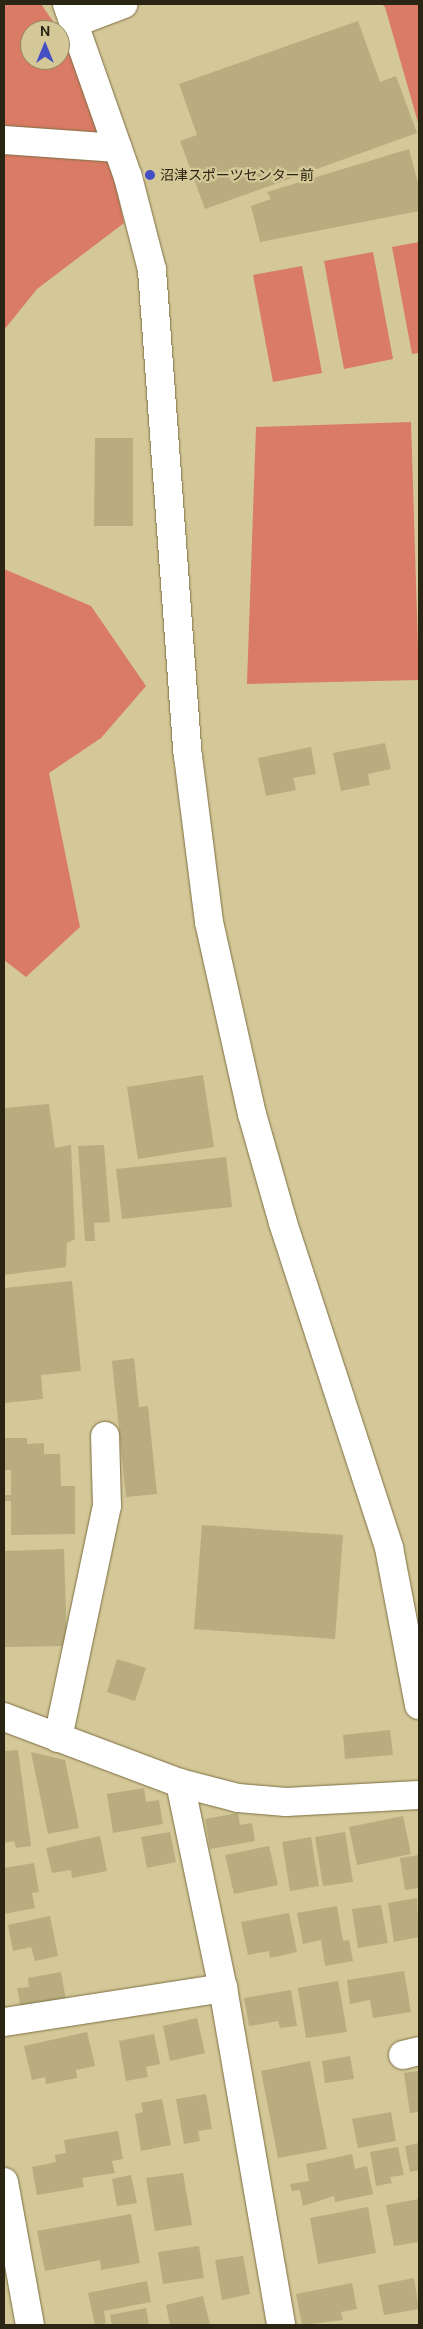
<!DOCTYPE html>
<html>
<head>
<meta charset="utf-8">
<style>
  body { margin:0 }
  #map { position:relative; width:423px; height:2329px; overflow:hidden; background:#d4c798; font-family:"DM Sans","Noto Sans JP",sans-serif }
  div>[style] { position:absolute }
  .green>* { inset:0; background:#d97b65 }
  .building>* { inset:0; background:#b9ac7e }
  .roads { filter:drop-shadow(0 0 1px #7d7044) drop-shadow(0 0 1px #7d7044) }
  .minor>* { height:28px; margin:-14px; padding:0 14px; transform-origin:14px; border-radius:14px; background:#fff }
  .tertiary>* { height:28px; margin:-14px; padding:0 14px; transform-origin:14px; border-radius:14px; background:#fff }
  .dots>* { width:14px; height:14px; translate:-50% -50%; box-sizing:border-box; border:2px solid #d4c798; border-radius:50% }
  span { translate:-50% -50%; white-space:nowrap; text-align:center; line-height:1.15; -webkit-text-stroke:4.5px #d4c798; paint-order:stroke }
  .poi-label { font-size:14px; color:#2b2613 }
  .left { translate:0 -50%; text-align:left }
  .frame { position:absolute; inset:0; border:5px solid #2b2613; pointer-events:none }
  .north { position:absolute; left:20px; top:20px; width:50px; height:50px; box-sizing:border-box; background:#d4c798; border:1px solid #908763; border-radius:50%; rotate:0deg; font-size:14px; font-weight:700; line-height:20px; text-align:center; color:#2b2613 }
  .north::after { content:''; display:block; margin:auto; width:18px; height:22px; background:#454fc4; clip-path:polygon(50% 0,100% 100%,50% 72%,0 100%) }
</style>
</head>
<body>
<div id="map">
  <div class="green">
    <div style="clip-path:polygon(4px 4px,41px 4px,59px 30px,30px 30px,30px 60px,60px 60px,60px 31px,94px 80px,124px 223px,37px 289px,4px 330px)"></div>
    <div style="clip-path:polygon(382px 4px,419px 4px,419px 126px,385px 7px)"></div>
    <div style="clip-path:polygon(419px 242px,419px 353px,412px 354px,392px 247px)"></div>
    <div style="clip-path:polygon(373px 252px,393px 359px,344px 369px,324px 261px)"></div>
    <div style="clip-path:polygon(302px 266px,322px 373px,273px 382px,253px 275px)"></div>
    <div style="clip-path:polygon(411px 422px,419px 680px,247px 684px,256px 427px)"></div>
    <div style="clip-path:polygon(4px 569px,91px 606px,146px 686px,101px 738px,49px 773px,80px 927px,26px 977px,4px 960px)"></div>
  </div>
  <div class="building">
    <div style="clip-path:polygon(358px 21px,380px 82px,396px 76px,417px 133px,205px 209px,180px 141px,197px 135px,179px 84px)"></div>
    <div style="clip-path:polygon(409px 149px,419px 187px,419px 211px,260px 242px,251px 206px,271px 199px,267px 192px)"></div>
    <div style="clip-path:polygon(95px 438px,133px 438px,133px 526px,94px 526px)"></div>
    <div style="clip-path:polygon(385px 743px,391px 769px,368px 774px,370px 785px,341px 791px,333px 753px)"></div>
    <div style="clip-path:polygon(311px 747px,316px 774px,293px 778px,296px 790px,266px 796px,258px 758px)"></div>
    <div style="clip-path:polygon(203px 1075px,214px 1147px,138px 1159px,127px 1087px)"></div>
    <div style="clip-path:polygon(49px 1104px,55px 1148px,71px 1145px,75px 1239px,67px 1243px,66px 1267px,4px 1275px,4px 1108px)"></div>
    <div style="clip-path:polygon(104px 1145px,110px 1222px,94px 1223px,95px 1241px,85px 1241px,78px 1146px)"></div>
    <div style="clip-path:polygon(226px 1157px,232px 1207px,122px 1219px,116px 1169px)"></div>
    <div style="clip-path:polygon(72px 1281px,81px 1371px,41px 1375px,43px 1399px,4px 1403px,4px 1288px)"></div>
    <div style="clip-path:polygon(134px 1358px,139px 1407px,148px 1406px,157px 1494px,126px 1497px,112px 1361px)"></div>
    <div style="clip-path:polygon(4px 1438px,27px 1438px,27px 1444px,44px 1443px,44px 1454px,60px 1454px,61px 1486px,75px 1486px,75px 1534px,11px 1535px,11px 1501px,4px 1501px,4px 1495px,11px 1495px,11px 1470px,4px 1470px)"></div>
    <div style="clip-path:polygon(202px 1525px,343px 1535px,335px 1639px,194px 1629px)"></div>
    <div style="clip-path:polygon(64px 1549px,67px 1646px,4px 1647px,4px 1551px)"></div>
    <div style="clip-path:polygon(117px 1659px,146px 1668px,135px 1701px,107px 1692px)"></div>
    <div style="clip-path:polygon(390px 1730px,393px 1755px,345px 1759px,343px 1735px)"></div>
    <div style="clip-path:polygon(18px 1750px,31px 1846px,16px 1848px,14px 1841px,4px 1843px,4px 1751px)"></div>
    <div style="clip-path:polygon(31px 1752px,65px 1760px,79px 1828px,48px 1834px)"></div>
    <div style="clip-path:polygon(144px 1788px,146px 1802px,159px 1800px,163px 1824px,113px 1833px,107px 1794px)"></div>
    <div style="clip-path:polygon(238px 1813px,240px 1825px,252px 1823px,255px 1841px,210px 1849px,205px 1819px)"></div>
    <div style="clip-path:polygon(403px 1816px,411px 1854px,357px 1865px,349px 1827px)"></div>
    <div style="clip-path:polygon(170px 1832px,176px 1862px,147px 1868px,141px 1837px)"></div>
    <div style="clip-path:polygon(345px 1832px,353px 1882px,323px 1886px,315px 1837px)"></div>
    <div style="clip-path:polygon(100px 1836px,107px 1871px,72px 1878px,71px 1870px,52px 1873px,46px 1848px)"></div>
    <div style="clip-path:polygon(311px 1837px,319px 1886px,290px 1891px,282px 1842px)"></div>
    <div style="clip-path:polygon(269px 1846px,278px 1885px,234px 1894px,225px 1855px)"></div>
    <div style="clip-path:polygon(419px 1855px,419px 1888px,405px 1890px,400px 1858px)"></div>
    <div style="clip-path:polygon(34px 1863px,39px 1892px,32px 1893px,35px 1908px,4px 1914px,4px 1868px)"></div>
    <div style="clip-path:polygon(417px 1898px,419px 1937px,394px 1942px,388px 1903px)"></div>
    <div style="clip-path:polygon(381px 1905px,388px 1943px,358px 1948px,352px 1909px)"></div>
    <div style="clip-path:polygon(337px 1906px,343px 1941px,349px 1940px,353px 1961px,325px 1966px,321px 1940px,303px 1944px,297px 1913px)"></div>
    <div style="clip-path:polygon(289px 1913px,297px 1952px,270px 1958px,269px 1951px,248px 1955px,241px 1922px)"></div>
    <div style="clip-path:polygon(50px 1916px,58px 1956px,35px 1961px,31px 1947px,13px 1951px,8px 1925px)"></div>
    <div style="clip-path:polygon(404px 1971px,411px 2012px,373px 2018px,370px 2000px,350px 2004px,347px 1980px)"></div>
    <div style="clip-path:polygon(61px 1972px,66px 2000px,21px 2009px,17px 1988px,29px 1987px,28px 1978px)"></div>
    <div style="clip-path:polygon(338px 1981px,347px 2032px,306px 2038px,298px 1988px)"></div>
    <div style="clip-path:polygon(291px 1990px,297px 2026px,280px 2028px,278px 2021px,249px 2026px,244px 1998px)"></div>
    <div style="clip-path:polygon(197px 2018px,205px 2053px,170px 2061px,163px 2026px)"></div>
    <div style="clip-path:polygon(87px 2032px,95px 2066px,76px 2070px,77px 2078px,46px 2084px,45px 2077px,32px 2080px,24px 2046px)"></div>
    <div style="clip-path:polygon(154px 2034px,160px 2064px,146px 2067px,148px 2077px,126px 2081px,119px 2041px)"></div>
    <div style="clip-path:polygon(350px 2056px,354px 2079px,325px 2083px,322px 2061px)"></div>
    <div style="clip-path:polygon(310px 2061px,327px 2149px,278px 2158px,261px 2071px)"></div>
    <div style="clip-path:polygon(419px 2071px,419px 2112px,410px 2113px,404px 2073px)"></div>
    <div style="clip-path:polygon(206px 2094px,212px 2129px,198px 2131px,200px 2141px,184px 2144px,176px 2099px)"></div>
    <div style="clip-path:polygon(162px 2099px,171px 2145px,141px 2151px,135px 2114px,143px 2112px,141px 2103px)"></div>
    <div style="clip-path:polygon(391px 2112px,396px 2141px,358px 2148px,352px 2119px)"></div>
    <div style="clip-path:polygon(118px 2131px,123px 2159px,112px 2161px,115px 2173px,82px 2178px,84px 2187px,37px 2195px,32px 2167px,56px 2162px,55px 2155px,66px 2153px,64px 2140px)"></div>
    <div style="clip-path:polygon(419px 2143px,419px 2170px,410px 2172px,405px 2146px)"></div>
    <div style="clip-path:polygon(398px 2147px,404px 2175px,390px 2177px,392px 2183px,376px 2186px,370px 2152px)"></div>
    <div style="clip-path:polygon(352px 2154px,355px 2169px,367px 2166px,373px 2194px,335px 2202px,334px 2196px,303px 2206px,300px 2190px,292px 2191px,290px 2184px,309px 2181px,306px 2164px)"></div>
    <div style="clip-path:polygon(183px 2173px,192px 2225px,155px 2231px,146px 2178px)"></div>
    <div style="clip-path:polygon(131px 2175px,137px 2203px,117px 2206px,112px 2179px)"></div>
    <div style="clip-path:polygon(419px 2199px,419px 2242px,394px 2246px,386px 2205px)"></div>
    <div style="clip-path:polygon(368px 2207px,376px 2253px,318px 2264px,310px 2218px)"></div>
    <div style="clip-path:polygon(131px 2214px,140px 2263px,101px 2270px,100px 2260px,45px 2271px,37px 2231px)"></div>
    <div style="clip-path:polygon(199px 2246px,204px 2278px,163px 2284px,158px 2252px)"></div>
    <div style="clip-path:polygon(243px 2256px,250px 2294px,222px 2300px,215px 2260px)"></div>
    <div style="clip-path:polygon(414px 2278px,419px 2309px,384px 2315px,378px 2285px)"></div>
    <div style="clip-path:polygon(147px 2281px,151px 2302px,104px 2311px,106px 2323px,95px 2325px,88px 2293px)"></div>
    <div style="clip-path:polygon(352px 2283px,357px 2309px,341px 2312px,343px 2320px,302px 2325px,296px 2294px)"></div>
    <div style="clip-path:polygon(203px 2296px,210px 2325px,170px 2325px,166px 2305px)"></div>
    <div style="clip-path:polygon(146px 2308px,149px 2325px,112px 2325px,110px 2315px)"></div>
  </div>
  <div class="roads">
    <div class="minor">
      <div style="left:74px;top:23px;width:53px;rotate:-20.8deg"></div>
      <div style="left:4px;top:140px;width:114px;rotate:4deg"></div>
      <div style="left:4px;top:1717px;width:188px;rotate:20.6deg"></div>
      <div style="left:180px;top:1783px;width:60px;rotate:14.5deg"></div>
      <div style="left:238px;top:1798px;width:48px;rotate:4.8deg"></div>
      <div style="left:286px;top:1802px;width:133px;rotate:-3deg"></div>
      <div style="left:58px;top:1738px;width:237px;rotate:-78.1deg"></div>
      <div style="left:107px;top:1506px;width:70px;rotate:-91.6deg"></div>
      <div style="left:180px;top:1783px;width:209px;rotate:78.2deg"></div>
      <div style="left:223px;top:1988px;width:342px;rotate:80.2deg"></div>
      <div style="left:4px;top:2022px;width:222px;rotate:-8.8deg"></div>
      <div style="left:403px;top:2055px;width:16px;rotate:-14deg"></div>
    </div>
    <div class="tertiary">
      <div style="left:67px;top:4px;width:183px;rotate:70.6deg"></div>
      <div style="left:128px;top:177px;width:96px;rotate:75.5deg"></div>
      <div style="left:152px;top:270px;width:487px;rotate:85.8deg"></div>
      <div style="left:188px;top:756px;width:167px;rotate:82.8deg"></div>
      <div style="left:209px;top:922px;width:197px;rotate:77.4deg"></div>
      <div style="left:252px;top:1114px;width:113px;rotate:74.1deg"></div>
      <div style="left:283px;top:1223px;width:342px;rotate:71.9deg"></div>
      <div style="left:389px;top:1548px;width:160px;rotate:79.2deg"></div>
      <div style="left:4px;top:2182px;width:145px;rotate:79.7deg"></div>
    </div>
  </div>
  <div class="dots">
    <div style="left:150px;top:175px;background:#454fc4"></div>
  </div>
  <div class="poi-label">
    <span class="left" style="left:160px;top:175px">沼津スポーツセンター前</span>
  </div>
  <div class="frame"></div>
  <div class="north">N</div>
</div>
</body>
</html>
